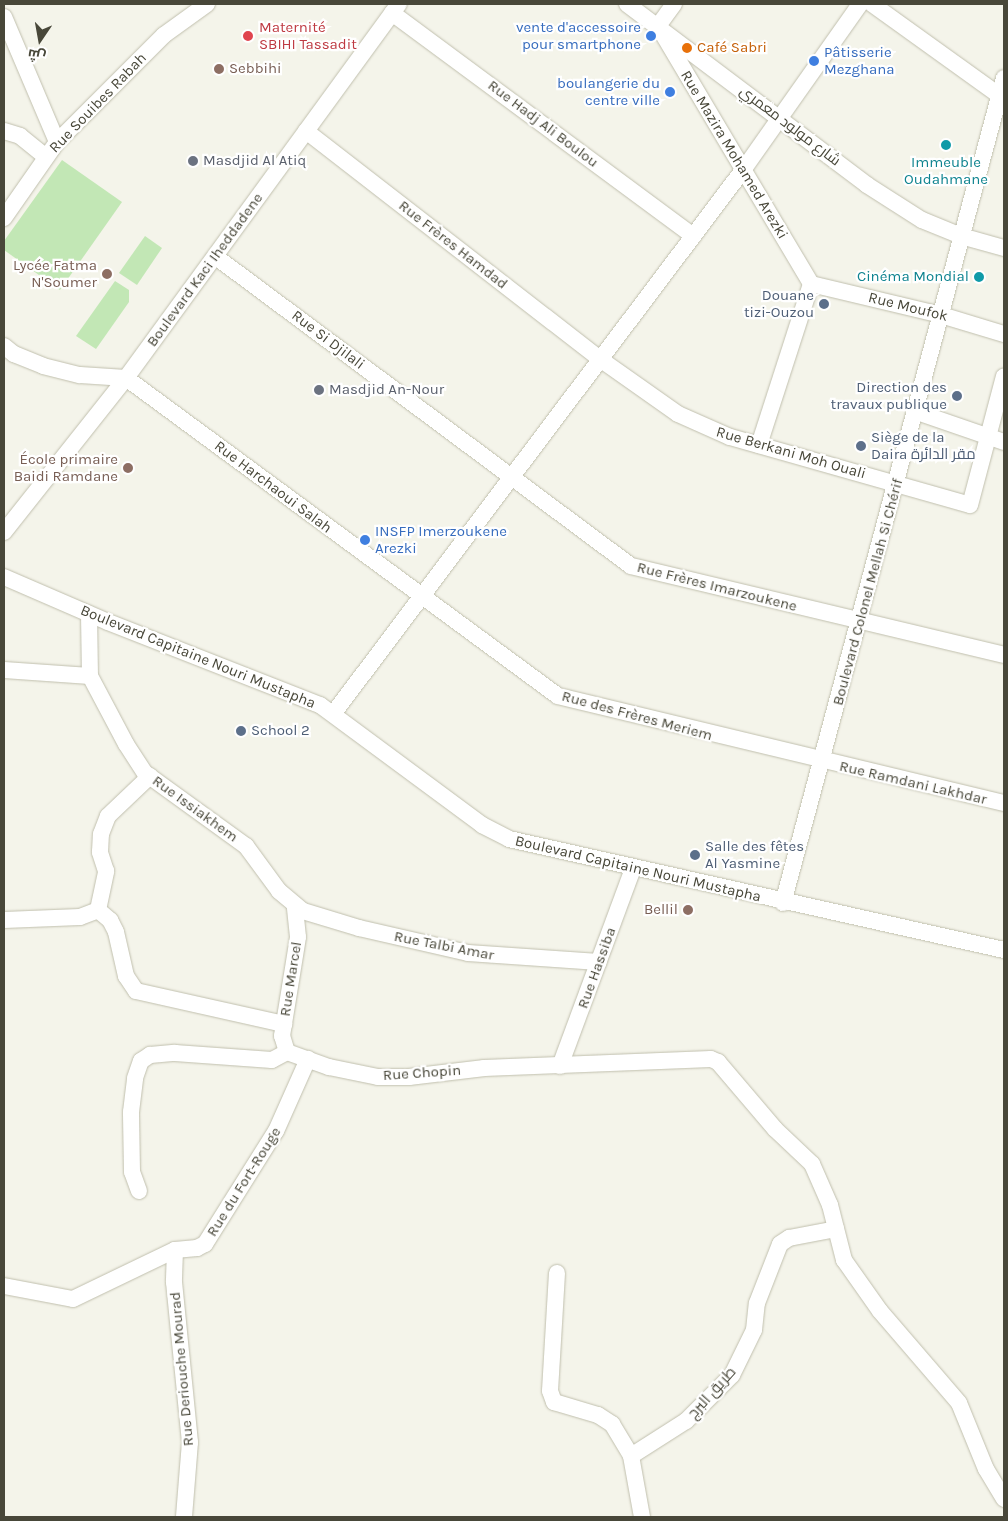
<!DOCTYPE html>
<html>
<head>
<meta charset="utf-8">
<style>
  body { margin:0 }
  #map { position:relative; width:1008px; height:1521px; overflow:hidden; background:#f4f4ea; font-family:Karla,Cairo,sans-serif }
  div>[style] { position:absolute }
  .green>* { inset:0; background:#c2e7b5 }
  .roads { filter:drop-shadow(0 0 1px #c0bfad) drop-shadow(0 0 1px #c0bfad) }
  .minor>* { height:16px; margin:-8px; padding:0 8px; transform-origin:8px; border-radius:8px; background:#fff }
  .dots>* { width:14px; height:14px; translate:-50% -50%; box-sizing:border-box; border:2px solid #fff; border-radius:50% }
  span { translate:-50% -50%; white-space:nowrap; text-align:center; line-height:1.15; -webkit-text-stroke:4.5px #fff; paint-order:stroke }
  .health-label { font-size:15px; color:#be3a42 }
  .left { translate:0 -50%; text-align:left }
  .shop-label { font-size:15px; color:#366cbe }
  .right { translate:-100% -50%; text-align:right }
  .food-label { font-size:15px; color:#c56008 }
  .education-label { font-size:15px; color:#785e54 }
  .street-label { font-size:15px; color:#484739 }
  .worship-label { font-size:15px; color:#5b616d }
  .culture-label { font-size:15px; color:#0d838f }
  .service-label { font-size:15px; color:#4e5e75 }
  .frame { position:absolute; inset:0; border:5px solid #484739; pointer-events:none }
  .north { position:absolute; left:15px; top:15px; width:50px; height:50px; -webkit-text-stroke:4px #fff; paint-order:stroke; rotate:192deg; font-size:14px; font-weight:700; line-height:20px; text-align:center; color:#484739 }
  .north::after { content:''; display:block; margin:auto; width:18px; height:22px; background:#484739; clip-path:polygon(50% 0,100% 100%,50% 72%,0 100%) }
</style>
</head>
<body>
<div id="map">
  <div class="green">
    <div style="clip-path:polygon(62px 160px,122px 202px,60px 290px,4px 250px,4px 241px)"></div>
    <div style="clip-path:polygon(145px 236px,162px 248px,137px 285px,119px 273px)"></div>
    <div style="clip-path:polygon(115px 281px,129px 290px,129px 302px,96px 349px,76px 336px)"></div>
  </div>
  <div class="roads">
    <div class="minor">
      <div style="left:627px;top:4px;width:301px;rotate:37deg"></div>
      <div style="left:867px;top:185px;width:65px;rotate:32.5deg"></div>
      <div style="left:922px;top:220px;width:42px;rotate:22.3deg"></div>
      <div style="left:961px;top:236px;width:45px;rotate:15.6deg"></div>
      <div style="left:674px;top:4px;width:27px;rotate:126deg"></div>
      <div style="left:658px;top:26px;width:300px;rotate:59.3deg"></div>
      <div style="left:872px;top:4px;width:163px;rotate:35.7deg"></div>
      <div style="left:392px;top:13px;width:375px;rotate:36.5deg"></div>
      <div style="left:4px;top:17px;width:136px;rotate:67deg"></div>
      <div style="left:4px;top:131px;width:17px;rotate:17deg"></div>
      <div style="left:20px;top:136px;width:33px;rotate:39deg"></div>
      <div style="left:306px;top:131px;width:372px;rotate:37.8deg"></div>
      <div style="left:600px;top:359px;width:95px;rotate:35.2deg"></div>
      <div style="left:678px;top:414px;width:57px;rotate:23.9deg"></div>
      <div style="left:730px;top:437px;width:249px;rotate:15.8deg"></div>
      <div style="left:970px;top:505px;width:133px;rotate:-75.2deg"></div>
      <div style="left:4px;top:218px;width:93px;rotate:-55.1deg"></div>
      <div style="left:57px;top:142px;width:151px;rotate:-45deg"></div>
      <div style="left:164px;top:35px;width:53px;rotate:-35.8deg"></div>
      <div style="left:216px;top:257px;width:517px;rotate:36.67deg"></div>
      <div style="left:631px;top:566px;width:383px;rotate:13.4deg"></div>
      <div style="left:811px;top:284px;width:134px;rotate:13.4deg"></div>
      <div style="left:941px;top:315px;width:66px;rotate:16.8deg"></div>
      <div style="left:4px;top:346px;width:13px;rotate:39deg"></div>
      <div style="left:14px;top:354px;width:31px;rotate:22deg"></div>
      <div style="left:43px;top:366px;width:38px;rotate:14deg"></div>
      <div style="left:80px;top:375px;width:46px;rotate:3.7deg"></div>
      <div style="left:126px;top:378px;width:536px;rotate:36.36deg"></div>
      <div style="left:558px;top:696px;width:459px;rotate:13.5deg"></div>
      <div style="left:917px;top:412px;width:92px;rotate:19deg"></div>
      <div style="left:759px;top:445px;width:169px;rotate:-72.1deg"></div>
      <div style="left:4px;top:532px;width:196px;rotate:-51.6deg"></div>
      <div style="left:126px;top:378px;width:463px;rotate:-53.9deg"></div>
      <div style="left:4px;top:577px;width:113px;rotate:23.4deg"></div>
      <div style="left:108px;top:622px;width:228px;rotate:21.4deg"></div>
      <div style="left:320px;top:705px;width:202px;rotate:36.5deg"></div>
      <div style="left:482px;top:825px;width:30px;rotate:27deg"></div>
      <div style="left:509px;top:839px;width:507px;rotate:12.64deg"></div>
      <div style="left:89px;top:614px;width:62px;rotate:89.1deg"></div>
      <div style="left:4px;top:670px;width:86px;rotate:4deg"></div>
      <div style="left:90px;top:676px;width:77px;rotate:62.1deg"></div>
      <div style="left:126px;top:744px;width:35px;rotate:57deg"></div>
      <div style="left:145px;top:773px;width:125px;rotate:35.9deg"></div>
      <div style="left:246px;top:846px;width:56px;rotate:53.7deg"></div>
      <div style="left:279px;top:891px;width:31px;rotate:40deg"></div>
      <div style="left:303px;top:911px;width:59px;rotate:16.9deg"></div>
      <div style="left:359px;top:928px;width:112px;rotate:12.9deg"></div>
      <div style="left:468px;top:953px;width:131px;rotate:3.9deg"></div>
      <div style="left:333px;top:714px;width:681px;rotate:-53deg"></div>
      <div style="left:743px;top:170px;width:203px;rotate:-54.8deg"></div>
      <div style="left:783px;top:903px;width:854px;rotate:-75deg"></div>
      <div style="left:98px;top:910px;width:16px;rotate:40deg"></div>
      <div style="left:110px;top:920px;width:13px;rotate:63deg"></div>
      <div style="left:116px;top:932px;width:45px;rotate:77.2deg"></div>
      <div style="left:126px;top:976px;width:18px;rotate:56deg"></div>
      <div style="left:136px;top:991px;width:152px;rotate:12.6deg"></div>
      <div style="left:4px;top:920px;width:76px;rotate:-2.3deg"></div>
      <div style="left:80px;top:917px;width:19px;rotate:-21deg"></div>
      <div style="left:98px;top:910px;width:40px;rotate:-78deg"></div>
      <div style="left:106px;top:871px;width:20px;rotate:-108deg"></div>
      <div style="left:100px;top:852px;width:18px;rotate:-87deg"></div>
      <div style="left:101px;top:834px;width:19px;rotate:-69deg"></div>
      <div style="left:108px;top:816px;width:58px;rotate:-43.6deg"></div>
      <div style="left:287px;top:1052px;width:45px;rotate:19.7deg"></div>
      <div style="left:329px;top:1067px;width:50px;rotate:11.5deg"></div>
      <div style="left:378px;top:1077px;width:31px"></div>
      <div style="left:409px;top:1077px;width:76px;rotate:-6.8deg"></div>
      <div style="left:484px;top:1068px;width:227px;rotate:-2.3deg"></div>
      <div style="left:711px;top:1059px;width:8px;rotate:23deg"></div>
      <div style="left:718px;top:1062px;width:88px;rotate:49.6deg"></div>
      <div style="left:775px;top:1129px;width:51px;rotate:43.4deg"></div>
      <div style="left:812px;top:1164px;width:45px;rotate:66.3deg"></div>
      <div style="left:830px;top:1205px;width:57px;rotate:75.7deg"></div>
      <div style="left:844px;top:1260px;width:62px;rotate:54.8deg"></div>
      <div style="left:880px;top:1311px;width:121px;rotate:49.3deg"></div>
      <div style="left:959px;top:1403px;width:71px;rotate:67.8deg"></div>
      <div style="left:986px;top:1469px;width:35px;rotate:59deg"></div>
      <div style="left:287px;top:1052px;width:17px;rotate:-107deg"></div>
      <div style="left:282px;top:1036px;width:100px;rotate:-80.8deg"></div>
      <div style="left:298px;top:937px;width:31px;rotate:-96deg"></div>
      <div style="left:560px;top:1066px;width:210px;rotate:-69.7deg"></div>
      <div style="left:139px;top:1191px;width:20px;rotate:-110deg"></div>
      <div style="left:132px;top:1172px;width:60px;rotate:-91deg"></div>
      <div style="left:131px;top:1112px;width:34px;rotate:-83deg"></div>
      <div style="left:135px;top:1078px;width:18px;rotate:-71deg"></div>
      <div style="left:141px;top:1061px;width:11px;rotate:-34deg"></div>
      <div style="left:150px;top:1055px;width:25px;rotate:-5deg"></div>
      <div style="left:175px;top:1053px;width:97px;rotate:4.1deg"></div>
      <div style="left:272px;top:1060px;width:17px;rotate:-28deg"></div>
      <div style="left:175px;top:1250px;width:32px;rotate:92deg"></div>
      <div style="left:174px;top:1282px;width:161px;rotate:84.3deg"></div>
      <div style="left:190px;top:1442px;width:75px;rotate:94.6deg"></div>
      <div style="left:557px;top:1273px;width:118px;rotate:93.4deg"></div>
      <div style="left:550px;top:1391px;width:12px;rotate:70deg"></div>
      <div style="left:554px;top:1402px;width:46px;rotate:16.5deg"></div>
      <div style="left:598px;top:1415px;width:17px;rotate:33deg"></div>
      <div style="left:612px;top:1424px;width:37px;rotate:59deg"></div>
      <div style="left:4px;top:1286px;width:70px;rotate:10.7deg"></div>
      <div style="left:73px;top:1299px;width:113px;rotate:-25.7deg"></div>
      <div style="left:175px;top:1250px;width:22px;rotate:-5deg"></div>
      <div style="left:197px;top:1248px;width:9px;rotate:-27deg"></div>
      <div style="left:205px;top:1244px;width:133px;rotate:-57.9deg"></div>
      <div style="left:276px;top:1131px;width:79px;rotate:-66deg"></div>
      <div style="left:642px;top:1517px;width:62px;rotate:-100.2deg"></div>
      <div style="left:631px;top:1456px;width:65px;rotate:-32.5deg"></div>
      <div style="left:686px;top:1421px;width:65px;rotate:-45deg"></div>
      <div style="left:732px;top:1375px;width:50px;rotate:-63.9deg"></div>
      <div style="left:754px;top:1330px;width:27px;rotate:-84deg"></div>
      <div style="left:757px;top:1303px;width:63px;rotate:-68.7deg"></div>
      <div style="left:780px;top:1244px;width:11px;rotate:-34deg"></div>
      <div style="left:789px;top:1238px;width:48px;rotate:-10.8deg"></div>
    </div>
  </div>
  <div class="dots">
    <div style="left:248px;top:36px;background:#e0444e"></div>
    <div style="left:651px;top:36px;background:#3f7fe0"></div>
    <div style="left:687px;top:48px;background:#e8710a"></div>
    <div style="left:814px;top:61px;background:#3f7fe0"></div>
    <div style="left:219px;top:69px;background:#8d6e63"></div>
    <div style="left:670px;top:92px;background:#3f7fe0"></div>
    <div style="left:946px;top:145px;background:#0f9aa8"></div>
    <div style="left:193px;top:161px;background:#6b7280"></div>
    <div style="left:107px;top:274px;background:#8d6e63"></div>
    <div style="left:979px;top:277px;background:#0f9aa8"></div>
    <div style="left:824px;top:304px;background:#5c6f8a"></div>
    <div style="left:319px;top:390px;background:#6b7280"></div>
    <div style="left:957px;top:396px;background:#5c6f8a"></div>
    <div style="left:861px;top:446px;background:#5c6f8a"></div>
    <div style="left:128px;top:468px;background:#8d6e63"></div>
    <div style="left:365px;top:540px;background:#3f7fe0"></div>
    <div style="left:241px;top:731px;background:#5c6f8a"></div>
    <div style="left:695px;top:855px;background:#5c6f8a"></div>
    <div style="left:688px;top:910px;background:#8d6e63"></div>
  </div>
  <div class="health-label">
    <span class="left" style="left:259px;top:36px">Maternité<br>SBIHI Tassadit</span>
  </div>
  <div class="shop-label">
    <span class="right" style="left:641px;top:36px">vente d'accessoire<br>pour smartphone</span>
    <span class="left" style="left:824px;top:61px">Pâtisserie<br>Mezghana</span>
    <span class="right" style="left:660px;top:92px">boulangerie du<br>centre ville</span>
    <span class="left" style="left:375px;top:540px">INSFP Imerzoukene<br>Arezki</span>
  </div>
  <div class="food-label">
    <span class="left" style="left:697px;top:48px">Café Sabri</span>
  </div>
  <div class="education-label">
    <span class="left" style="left:229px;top:69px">Sebbihi</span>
    <span class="right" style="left:97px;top:274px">Lycée Fatma<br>N'Soumer</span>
    <span class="right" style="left:118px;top:468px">École primaire<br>Baidi Ramdane</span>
    <span class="right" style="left:678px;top:910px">Bellil</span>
  </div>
  <div class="street-label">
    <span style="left:98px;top:103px;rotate:-46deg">Rue Souibes Rabah</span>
    <span style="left:543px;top:124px;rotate:37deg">Rue Hadj Ali Boulou</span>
    <span style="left:790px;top:126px;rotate:37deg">شارع مولود معمري</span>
    <span style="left:734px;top:155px;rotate:59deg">Rue Mazira Mohamed Arezki</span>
    <span style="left:453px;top:245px;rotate:38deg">Rue Frères Hamdad</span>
    <span style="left:205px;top:270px;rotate:-54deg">Boulevard Kaci Iheddadene</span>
    <span style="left:908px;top:307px;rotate:14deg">Rue Moufok</span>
    <span style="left:328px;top:340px;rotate:37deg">Rue Si Djilali</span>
    <span style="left:791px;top:453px;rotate:16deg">Rue Berkani Moh Ouali</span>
    <span style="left:273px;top:487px;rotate:37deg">Rue Harchaoui Salah</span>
    <span style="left:717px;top:587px;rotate:14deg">Rue Frères Imarzoukene</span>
    <span style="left:868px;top:592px;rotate:-75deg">Boulevard Colonel Mellah Si Chérif</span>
    <span style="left:198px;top:657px;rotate:22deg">Boulevard Capitaine Nouri Mustapha</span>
    <span style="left:637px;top:716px;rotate:15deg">Rue des Frères Meriem</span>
    <span style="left:913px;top:783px;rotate:13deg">Rue Ramdani Lakhdar</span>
    <span style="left:195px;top:809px;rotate:36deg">Rue Issiakhem</span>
    <span style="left:638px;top:869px;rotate:13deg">Boulevard Capitaine Nouri Mustapha</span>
    <span style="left:444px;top:946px;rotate:11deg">Rue Talbi Amar</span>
    <span style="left:597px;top:968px;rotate:-70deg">Rue Hassiba</span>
    <span style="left:291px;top:979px;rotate:-81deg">Rue Marcel</span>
    <span style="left:422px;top:1073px;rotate:-4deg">Rue Chopin</span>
    <span style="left:244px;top:1182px;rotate:-58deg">Rue du Fort-Rouge</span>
    <span style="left:182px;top:1369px;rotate:-95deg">Rue Deriouche Mourad</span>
    <span style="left:712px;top:1393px;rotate:-48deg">طريق البرج</span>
  </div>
  <div class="worship-label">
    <span class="left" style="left:203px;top:161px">Masdjid Al Atiq</span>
    <span class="left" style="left:329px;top:390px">Masdjid An-Nour</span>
  </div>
  <div class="culture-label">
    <span style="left:946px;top:171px">Immeuble<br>Oudahmane</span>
    <span class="right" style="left:969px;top:277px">Cinéma Mondial</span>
  </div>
  <div class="service-label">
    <span class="right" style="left:814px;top:304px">Douane<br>tizi-Ouzou</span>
    <span class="right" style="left:947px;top:396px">Direction des<br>travaux publique</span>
    <span class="left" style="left:871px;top:446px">Siège de la<br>Daira مقر الدائرة</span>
    <span class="left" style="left:251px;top:731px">School 2</span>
    <span class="left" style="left:705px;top:855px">Salle des fêtes<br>Al Yasmine</span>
  </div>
  <div class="frame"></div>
  <div class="north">ش</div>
</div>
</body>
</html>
